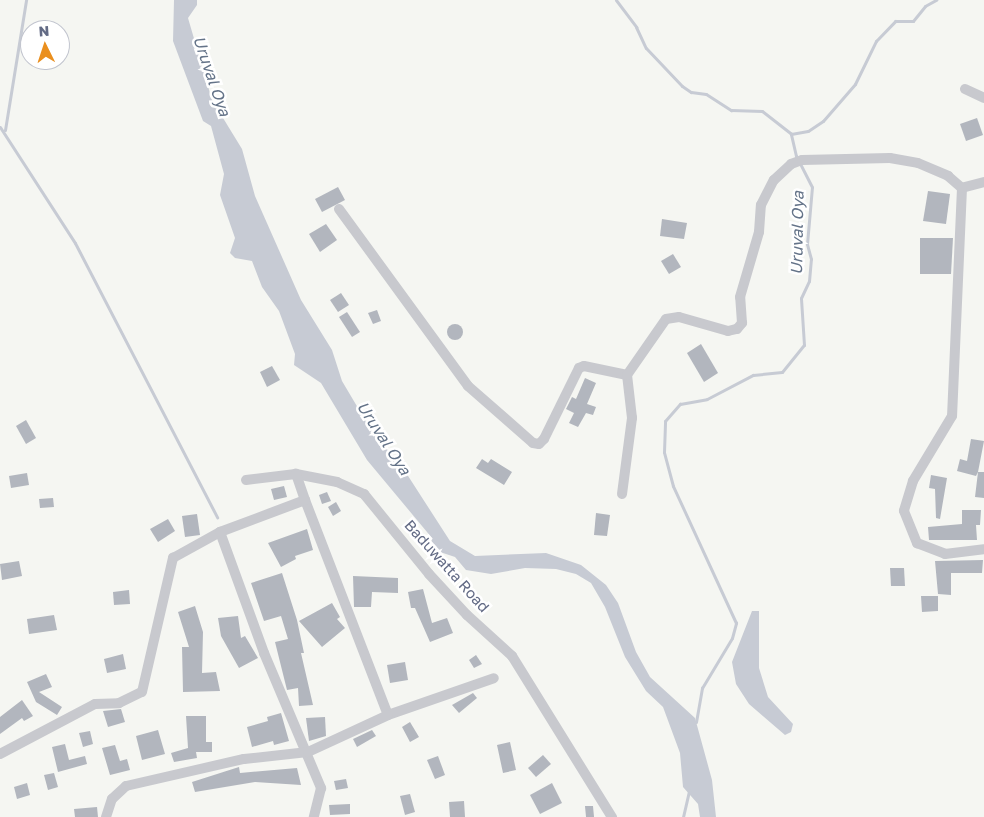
<!DOCTYPE html>
<html>
<head>
<meta charset="utf-8">
<style>
  body { margin:0 }
  #map { position:relative; width:984px; height:817px; overflow:hidden; background:#f5f6f2; font-family:"Golos Text",sans-serif }
  div>[style] { position:absolute }
  .water>* { inset:0; background:#c7cbd4 }
  .stream>* { height:3px; margin:-1.5px; padding:0 1.5px; transform-origin:1.5px; border-radius:1.5px; background:#c7cbd4 }
  .building>* { inset:0; background:#b2b6be }
  .round { border-radius:50% }
  .street>* { height:10px; margin:-5px; padding:0 5px; transform-origin:5px; border-radius:5px; background:#c8c9ce }
  span { translate:-50% -50%; white-space:nowrap; text-align:center; line-height:1.15; -webkit-text-stroke:5px #fff; paint-order:stroke }
  .street-label { font-size:15px; color:#636b85 }
  .water-label { font-size:16px; color:#647388; font-style:italic }
  .north { position:absolute; left:20px; top:20px; width:50px; height:50px; box-sizing:border-box; background:#fff; border:1px solid #c1c4ce; border-radius:50%; rotate:356deg; font-size:14px; font-weight:700; line-height:20px; text-align:center; color:#636b85 }
  .north::after { content:''; display:block; margin:auto; width:18px; height:22px; background:#ea8f1e; clip-path:polygon(50% 0,100% 100%,50% 72%,0 100%) }
</style>
</head>
<body>
<div id="map">
  <div class="water">
    <div style="clip-path:polygon(174px 0,197px 0,197px 5px,188px 18px,212px 100px,242px 149px,255px 196px,301px 300px,332px 350px,342px 381px,374px 435px,401px 465px,450px 541px,475px 556px,546px 553px,581px 565px,606px 585px,618px 603px,636px 652px,650px 677px,695px 718px,712px 780px,716px 817px,700px 817px,698px 804px,683px 787px,680px 753px,663px 707px,646px 691px,625px 657px,605px 607px,591px 583px,576px 574px,556px 569px,525px 568px,491px 574px,466px 570px,455px 557px,440px 552px,431px 544px,432px 538px,367px 460px,321px 383px,294px 365px,295px 354px,279px 311px,262px 287px,252px 261px,235px 258px,230px 253px,235px 238px,220px 195px,224px 174px,211px 126px,203px 121px,173px 41px)"></div>
    <div style="clip-path:polygon(752px 611px,759px 611px,759px 668px,768px 697px,793px 724px,791px 732px,785px 735px,749px 704px,736px 684px,732px 662px)"></div>
  </div>
  <div class="stream">
    <div style="left:616px;top:0;width:34px;rotate:53deg"></div>
    <div style="left:636px;top:27px;width:23px;rotate:65deg"></div>
    <div style="left:646px;top:48px;width:52px;rotate:46.5deg"></div>
    <div style="left:682px;top:86px;width:11px;rotate:34deg"></div>
    <div style="left:691px;top:92px;width:15px;rotate:8deg"></div>
    <div style="left:706px;top:94px;width:30px;rotate:33deg"></div>
    <div style="left:731px;top:110px;width:31px;rotate:2deg"></div>
    <div style="left:762px;top:111px;width:37px;rotate:38deg"></div>
    <div style="left:0;top:127px;width:138px;rotate:57.1deg"></div>
    <div style="left:75px;top:243px;width:309px;rotate:62.6deg"></div>
    <div style="left:5px;top:130px;width:132px;rotate:-80.8deg"></div>
    <div style="left:696px;top:722px;width:35px;rotate:-80deg"></div>
    <div style="left:702px;top:688px;width:58px;rotate:-59deg"></div>
    <div style="left:732px;top:638px;width:16px;rotate:-75deg"></div>
    <div style="left:736px;top:623px;width:151px;rotate:-114.7deg"></div>
    <div style="left:673px;top:486px;width:35px;rotate:-105deg"></div>
    <div style="left:664px;top:452px;width:31px;rotate:-88deg"></div>
    <div style="left:665px;top:421px;width:23px;rotate:-49deg"></div>
    <div style="left:680px;top:404px;width:27px;rotate:-10deg"></div>
    <div style="left:707px;top:399px;width:52px;rotate:-27.6deg"></div>
    <div style="left:753px;top:375px;width:29px;rotate:-6deg"></div>
    <div style="left:782px;top:372px;width:35px;rotate:-51deg"></div>
    <div style="left:804px;top:345px;width:47px;rotate:-93.7deg"></div>
    <div style="left:801px;top:298px;width:19px;rotate:-65deg"></div>
    <div style="left:809px;top:281px;width:22px;rotate:-85deg"></div>
    <div style="left:811px;top:259px;width:16px;rotate:-105deg"></div>
    <div style="left:807px;top:244px;width:57px;rotate:-85deg"></div>
    <div style="left:812px;top:187px;width:35px;rotate:-117deg"></div>
    <div style="left:796px;top:156px;width:23px;rotate:-103deg"></div>
    <div style="left:791px;top:134px;width:17px;rotate:-10deg"></div>
    <div style="left:808px;top:131px;width:18px;rotate:-34deg"></div>
    <div style="left:823px;top:121px;width:49px;rotate:-49.1deg"></div>
    <div style="left:855px;top:84px;width:48px;rotate:-64deg"></div>
    <div style="left:876px;top:41px;width:28px;rotate:-46deg"></div>
    <div style="left:895px;top:21px;width:18px"></div>
    <div style="left:913px;top:21px;width:19px;rotate:-51deg"></div>
    <div style="left:925px;top:6px;width:13px;rotate:-29deg"></div>
    <div style="left:683px;top:817px;width:27px;rotate:-77deg"></div>
  </div>
  <div class="building">
    <div style="clip-path:polygon(977px 118px,983px 135px,966px 141px,960px 124px)"></div>
    <div style="clip-path:polygon(338px 187px,345px 200px,322px 212px,315px 199px)"></div>
    <div style="clip-path:polygon(928px 191px,950px 194px,946px 224px,923px 221px)"></div>
    <div style="clip-path:polygon(662px 219px,687px 223px,684px 239px,660px 236px)"></div>
    <div style="clip-path:polygon(326px 224px,337px 240px,320px 252px,309px 234px)"></div>
    <div style="clip-path:polygon(920px 238px,953px 238px,951px 274px,920px 274px)"></div>
    <div style="clip-path:polygon(673px 254px,681px 267px,669px 274px,661px 261px)"></div>
    <div style="clip-path:polygon(341px 293px,349px 305px,338px 312px,330px 300px)"></div>
    <div style="clip-path:polygon(377px 310px,381px 321px,373px 324px,368px 313px)"></div>
    <div style="clip-path:polygon(347px 312px,360px 332px,352px 337px,339px 317px)"></div>
    <div class="round" style="left:447px;top:324px;width:16px;height:16px"></div>
    <div style="clip-path:polygon(701px 344px,718px 373px,704px 382px,687px 353px)"></div>
    <div style="clip-path:polygon(272px 366px,280px 380px,267px 387px,260px 372px)"></div>
    <div style="clip-path:polygon(585px 378px,596px 383px,587px 404px,596px 407px,593px 415px,586px 413px,578px 427px,569px 423px,574px 413px,566px 409px,572px 397px,576px 399px)"></div>
    <div style="clip-path:polygon(26px 420px,36px 438px,26px 444px,16px 426px)"></div>
    <div style="clip-path:polygon(971px 439px,984px 441px,978px 472px,984px 472px,984px 498px,975px 497px,978px 472px,976px 476px,957px 471px,960px 459px,967px 461px)"></div>
    <div style="clip-path:polygon(482px 459px,488px 463px,491px 459px,512px 472px,504px 485px,476px 468px)"></div>
    <div style="clip-path:polygon(27px 473px,29px 485px,11px 488px,9px 476px)"></div>
    <div style="clip-path:polygon(931px 475px,947px 478px,940px 519px,936px 518px,935px 489px,929px 488px)"></div>
    <div style="clip-path:polygon(284px 486px,287px 497px,274px 500px,271px 489px)"></div>
    <div style="clip-path:polygon(327px 492px,331px 501px,322px 504px,319px 495px)"></div>
    <div style="clip-path:polygon(53px 498px,54px 507px,40px 508px,39px 499px)"></div>
    <div style="clip-path:polygon(336px 502px,341px 511px,333px 516px,328px 507px)"></div>
    <div style="clip-path:polygon(962px 510px,981px 510px,980px 525px,976px 525px,977px 540px,929px 540px,928px 527px,962px 524px)"></div>
    <div style="clip-path:polygon(596px 513px,610px 515px,607px 536px,594px 535px)"></div>
    <div style="clip-path:polygon(197px 514px,200px 535px,185px 537px,182px 516px)"></div>
    <div style="clip-path:polygon(168px 519px,175px 531px,158px 542px,150px 529px)"></div>
    <div style="clip-path:polygon(307px 529px,313px 550px,295px 556px,296px 559px,281px 567px,268px 543px)"></div>
    <div style="clip-path:polygon(983px 560px,982px 573px,951px 573px,951px 595px,938px 594px,935px 561px)"></div>
    <div style="clip-path:polygon(19px 561px,22px 576px,2px 580px,0 564px)"></div>
    <div style="clip-path:polygon(890px 568px,904px 568px,905px 586px,891px 586px)"></div>
    <div style="clip-path:polygon(282px 573px,297px 620px,304px 653px,301px 653px,313px 705px,299px 706px,298px 688px,287px 690px,275px 642px,288px 639px,281px 616px,264px 621px,251px 583px)"></div>
    <div style="clip-path:polygon(353px 576px,398px 578px,398px 593px,372px 592px,371px 607px,354px 607px)"></div>
    <div style="clip-path:polygon(423px 589px,432px 623px,447px 618px,453px 633px,430px 642px,415px 608px,411px 608px,408px 592px)"></div>
    <div style="clip-path:polygon(129px 590px,130px 604px,114px 605px,113px 592px)"></div>
    <div style="clip-path:polygon(921px 596px,938px 596px,938px 611px,922px 612px)"></div>
    <div style="clip-path:polygon(332px 603px,340px 617px,337px 619px,345px 628px,322px 647px,299px 621px)"></div>
    <div style="clip-path:polygon(195px 606px,203px 632px,202px 673px,216px 672px,220px 691px,183px 692px,182px 647px,189px 647px,178px 612px)"></div>
    <div style="clip-path:polygon(54px 615px,57px 630px,29px 634px,27px 619px)"></div>
    <div style="clip-path:polygon(238px 616px,241px 638px,245px 636px,258px 658px,239px 668px,221px 636px,218px 618px)"></div>
    <div style="clip-path:polygon(123px 654px,126px 669px,107px 673px,104px 659px)"></div>
    <div style="clip-path:polygon(476px 655px,482px 664px,474px 668px,469px 660px)"></div>
    <div style="clip-path:polygon(405px 662px,408px 680px,390px 683px,387px 665px)"></div>
    <div style="clip-path:polygon(46px 674px,52px 687px,39px 692px,62px 707px,57px 715px,36px 702px,27px 682px)"></div>
    <div style="clip-path:polygon(473px 693px,477px 698px,459px 713px,452px 705px)"></div>
    <div style="clip-path:polygon(22px 700px,33px 716px,24px 721px,22px 718px,0 734px,0 717px)"></div>
    <div style="clip-path:polygon(121px 709px,125px 722px,108px 727px,103px 711px)"></div>
    <div style="clip-path:polygon(281px 713px,289px 741px,274px 745px,273px 741px,252px 747px,247px 727px,268px 721px,267px 717px)"></div>
    <div style="clip-path:polygon(186px 716px,206px 716px,206px 742px,212px 742px,212px 752px,196px 752px,197px 758px,174px 762px,171px 753px,188px 748px)"></div>
    <div style="clip-path:polygon(325px 717px,326px 736px,309px 741px,306px 718px)"></div>
    <div style="clip-path:polygon(410px 722px,419px 737px,410px 742px,402px 727px)"></div>
    <div style="clip-path:polygon(158px 730px,165px 754px,142px 760px,136px 736px)"></div>
    <div style="clip-path:polygon(372px 730px,376px 736px,357px 747px,353px 739px)"></div>
    <div style="clip-path:polygon(90px 731px,93px 744px,83px 747px,79px 733px)"></div>
    <div style="clip-path:polygon(510px 742px,516px 770px,503px 773px,497px 745px)"></div>
    <div style="clip-path:polygon(65px 744px,69px 760px,85px 756px,87px 764px,58px 772px,52px 747px)"></div>
    <div style="clip-path:polygon(115px 745px,120px 761px,127px 759px,130px 770px,110px 775px,102px 748px)"></div>
    <div style="clip-path:polygon(543px 755px,551px 764px,536px 777px,528px 768px)"></div>
    <div style="clip-path:polygon(438px 756px,445px 775px,435px 779px,427px 760px)"></div>
    <div style="clip-path:polygon(239px 767px,240px 773px,297px 768px,301px 785px,255px 782px,195px 792px,192px 782px)"></div>
    <div style="clip-path:polygon(54px 773px,58px 787px,48px 790px,44px 775px)"></div>
    <div style="clip-path:polygon(346px 779px,348px 788px,336px 790px,334px 781px)"></div>
    <div style="clip-path:polygon(27px 783px,30px 795px,17px 799px,14px 787px)"></div>
    <div style="clip-path:polygon(552px 783px,562px 803px,540px 814px,530px 795px)"></div>
    <div style="clip-path:polygon(410px 794px,415px 812px,405px 815px,400px 796px)"></div>
    <div style="clip-path:polygon(464px 801px,465px 817px,450px 817px,449px 802px)"></div>
    <div style="clip-path:polygon(350px 804px,350px 814px,330px 815px,329px 805px)"></div>
    <div style="clip-path:polygon(585px 806px,593px 806px,594px 817px,586px 817px)"></div>
    <div style="clip-path:polygon(97px 807px,98px 817px,75px 817px,74px 809px)"></div>
  </div>
  <div class="street">
    <div style="left:965px;top:89px;width:21px;rotate:25deg"></div>
    <div style="left:984px;top:182px;width:23px;rotate:165deg"></div>
    <div style="left:962px;top:188px;width:228px;rotate:92.5deg"></div>
    <div style="left:952px;top:416px;width:76px;rotate:121deg"></div>
    <div style="left:913px;top:481px;width:31px;rotate:107deg"></div>
    <div style="left:904px;top:511px;width:35px;rotate:68deg"></div>
    <div style="left:917px;top:543px;width:30px;rotate:21deg"></div>
    <div style="left:945px;top:554px;width:39px;rotate:-7deg"></div>
    <div style="left:339px;top:209px;width:219px;rotate:53.9deg"></div>
    <div style="left:468px;top:386px;width:86px;rotate:41.2deg"></div>
    <div style="left:533px;top:443px;width:6px;rotate:9deg"></div>
    <div style="left:539px;top:444px;width:7px;rotate:-45deg"></div>
    <div style="left:544px;top:439px;width:79px;rotate:-63.8deg"></div>
    <div style="left:579px;top:368px;width:5px;rotate:-22deg"></div>
    <div style="left:584px;top:366px;width:44px;rotate:11.8deg"></div>
    <div style="left:246px;top:480px;width:50px;rotate:-6.8deg"></div>
    <div style="left:296px;top:474px;width:42px;rotate:11deg"></div>
    <div style="left:337px;top:482px;width:30px;rotate:24deg"></div>
    <div style="left:364px;top:494px;width:103px;rotate:50.9deg"></div>
    <div style="left:429px;top:574px;width:56px;rotate:47.2deg"></div>
    <div style="left:467px;top:615px;width:61px;rotate:42.3deg"></div>
    <div style="left:512px;top:656px;width:190px;rotate:58.2deg"></div>
    <div style="left:622px;top:494px;width:77px;rotate:-82.5deg"></div>
    <div style="left:632px;top:418px;width:43px;rotate:-96.6deg"></div>
    <div style="left:627px;top:375px;width:68px;rotate:-55.1deg"></div>
    <div style="left:666px;top:319px;width:13px;rotate:-9deg"></div>
    <div style="left:679px;top:317px;width:51px;rotate:15.9deg"></div>
    <div style="left:728px;top:331px;width:9px;rotate:-13deg"></div>
    <div style="left:737px;top:329px;width:8px;rotate:-50deg"></div>
    <div style="left:742px;top:323px;width:26px;rotate:-94deg"></div>
    <div style="left:740px;top:297px;width:68px;rotate:-73.7deg"></div>
    <div style="left:759px;top:232px;width:27px;rotate:-86deg"></div>
    <div style="left:761px;top:205px;width:28px;rotate:-63deg"></div>
    <div style="left:774px;top:180px;width:23px;rotate:-43deg"></div>
    <div style="left:791px;top:164px;width:12px;rotate:-20deg"></div>
    <div style="left:802px;top:160px;width:88px;rotate:-1.3deg"></div>
    <div style="left:890px;top:158px;width:28px;rotate:10deg"></div>
    <div style="left:918px;top:163px;width:33px;rotate:23deg"></div>
    <div style="left:948px;top:176px;width:18px;rotate:41deg"></div>
    <div style="left:305px;top:500px;width:230px;rotate:68.9deg"></div>
    <div style="left:388px;top:715px;width:112px;rotate:-19.2deg"></div>
    <div style="left:220px;top:532px;width:129px;rotate:70deg"></div>
    <div style="left:264px;top:653px;width:147px;rotate:67.1deg"></div>
    <div style="left:321px;top:788px;width:30px;rotate:104deg"></div>
    <div style="left:0;top:754px;width:107px;rotate:-27.8deg"></div>
    <div style="left:95px;top:704px;width:24px;rotate:-2deg"></div>
    <div style="left:119px;top:703px;width:25px;rotate:-26deg"></div>
    <div style="left:142px;top:692px;width:138px;rotate:-77deg"></div>
    <div style="left:173px;top:558px;width:54px;rotate:-29deg"></div>
    <div style="left:220px;top:532px;width:91px;rotate:-20.6deg"></div>
    <div style="left:305px;top:500px;width:28px;rotate:-109deg"></div>
    <div style="left:106px;top:817px;width:19px;rotate:-72deg"></div>
    <div style="left:112px;top:799px;width:19px;rotate:-43deg"></div>
    <div style="left:126px;top:786px;width:121px;rotate:-12.9deg"></div>
    <div style="left:244px;top:759px;width:64px;rotate:-6.2deg"></div>
    <div style="left:308px;top:752px;width:88px;rotate:-24.8deg"></div>
  </div>
  <div class="street-label">
    <span style="left:447px;top:566px;rotate:48deg">Baduwatta Road</span>
  </div>
  <div class="water-label">
    <span style="left:212px;top:76px;rotate:71deg">Uruval Oya</span>
    <span style="left:797px;top:233px;rotate:-89deg">Uruval Oya</span>
    <span style="left:384px;top:438px;rotate:57deg">Uruval Oya</span>
  </div>
  <div class="north">N</div>
</div>
</body>
</html>
